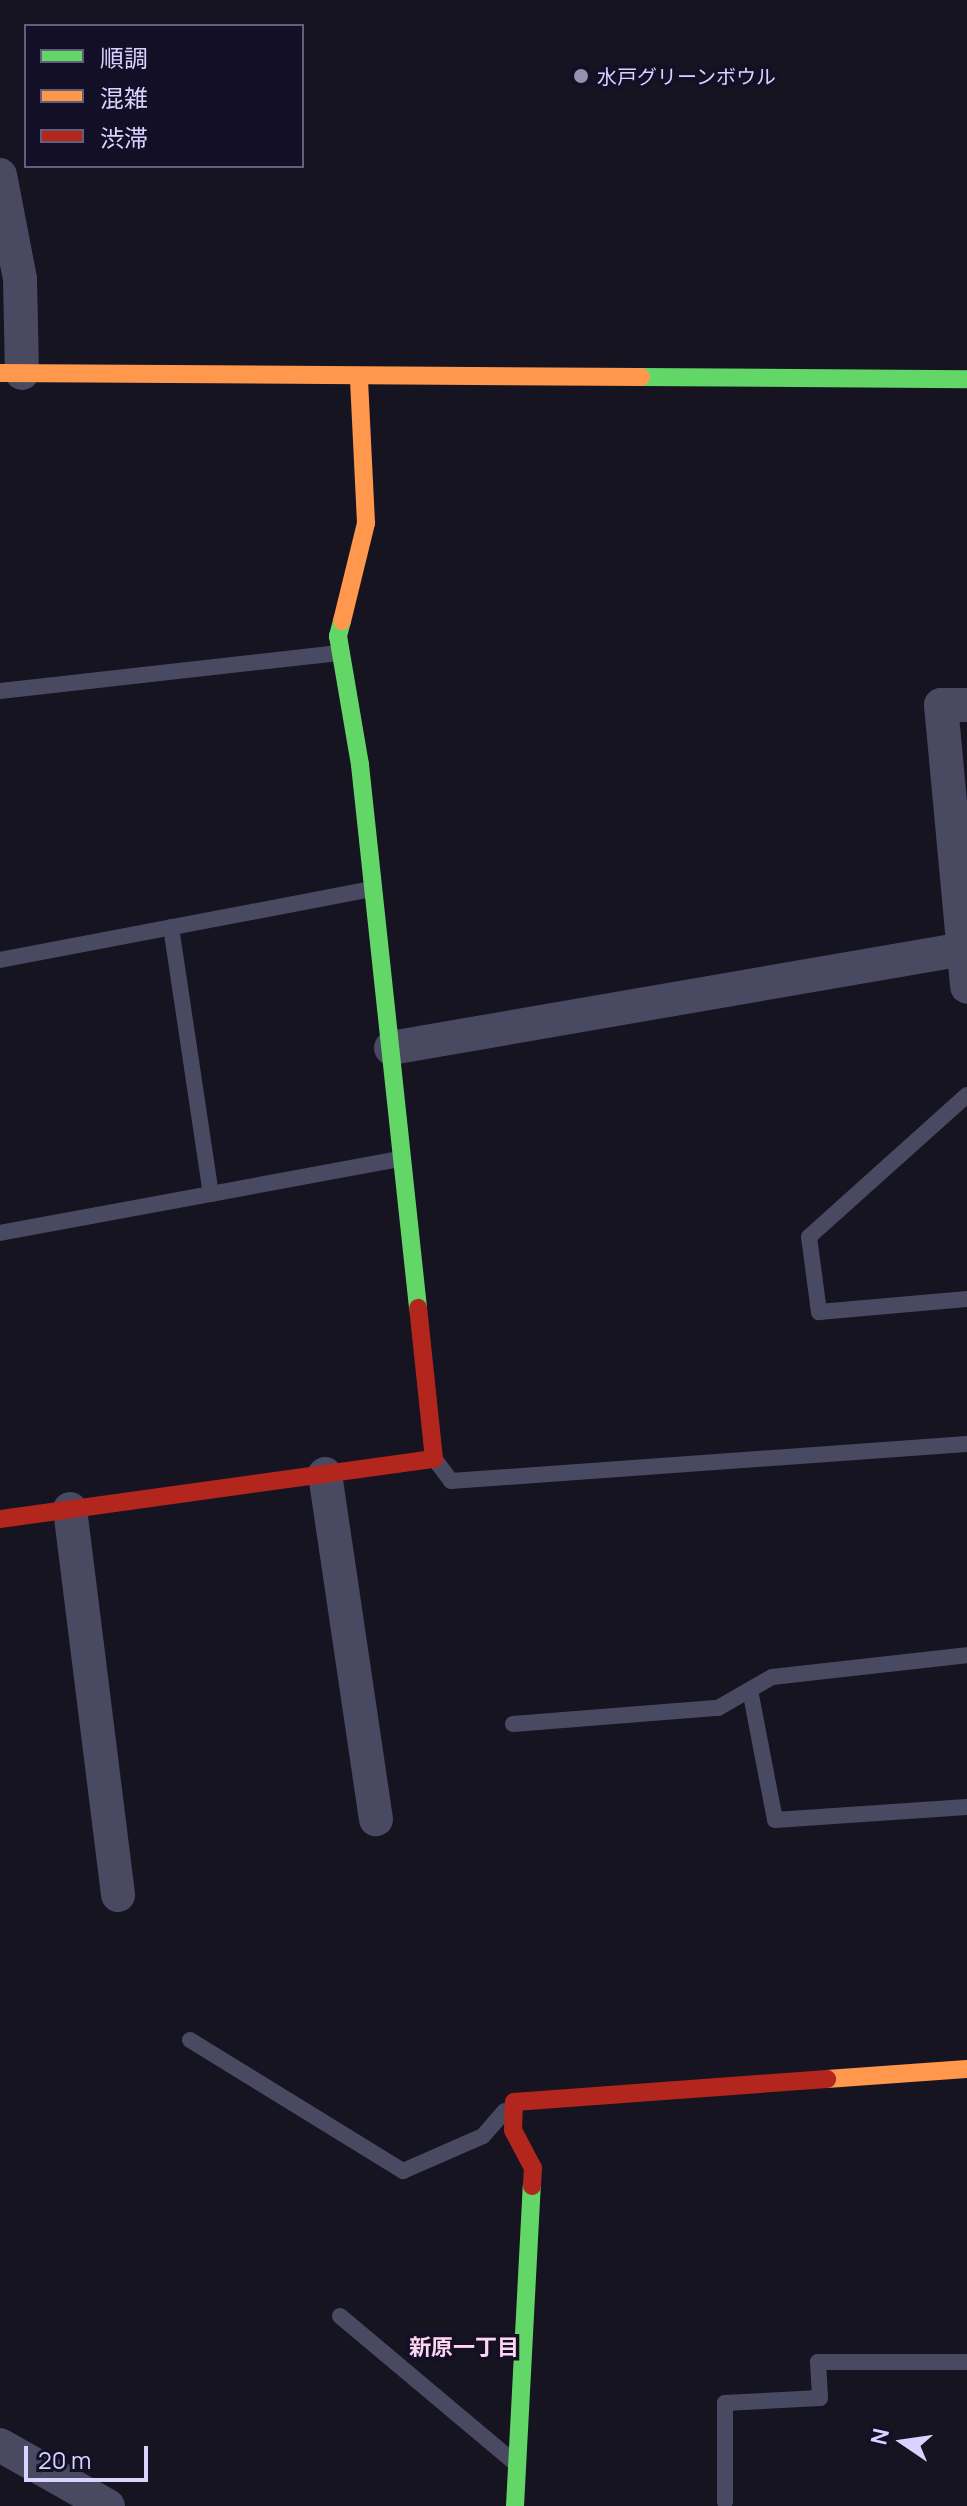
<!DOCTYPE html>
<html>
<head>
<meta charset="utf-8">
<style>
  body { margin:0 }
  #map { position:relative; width:967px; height:2506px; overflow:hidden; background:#161421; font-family:Manrope,"Noto Sans JP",sans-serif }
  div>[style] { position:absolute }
  .lane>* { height:16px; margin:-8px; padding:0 8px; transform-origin:8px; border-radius:8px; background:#4a4962 }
  .street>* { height:34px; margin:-17px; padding:0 17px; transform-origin:17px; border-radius:17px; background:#4a4962 }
  .fast>* { height:18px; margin:-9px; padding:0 9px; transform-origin:9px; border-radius:9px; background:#63d668 }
  .slow>* { height:18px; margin:-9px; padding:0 9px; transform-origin:9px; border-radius:9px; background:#ff974d }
  .jam>* { height:18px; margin:-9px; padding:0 9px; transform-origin:9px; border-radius:9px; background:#b3261e }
  .dots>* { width:22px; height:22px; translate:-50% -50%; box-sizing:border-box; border:4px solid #130f26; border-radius:50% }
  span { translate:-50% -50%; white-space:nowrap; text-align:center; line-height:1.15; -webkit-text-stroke:7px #130f26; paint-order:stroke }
  .poi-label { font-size:20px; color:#d9d4ff }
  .left { translate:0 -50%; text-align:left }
  .neighbourhood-label { font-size:22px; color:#ffd6f0; font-weight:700 }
  .legend { position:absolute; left:24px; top:24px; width:280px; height:144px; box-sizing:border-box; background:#130f26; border:2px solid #625e7d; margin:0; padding:10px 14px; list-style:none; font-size:24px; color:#d9d4ff }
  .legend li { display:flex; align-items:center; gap:16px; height:40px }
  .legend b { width:40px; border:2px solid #625e7d }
  .north { position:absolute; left:863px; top:2402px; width:80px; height:80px; -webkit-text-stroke:6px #130f26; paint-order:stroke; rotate:283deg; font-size:22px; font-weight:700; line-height:32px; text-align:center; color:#d9d4ff }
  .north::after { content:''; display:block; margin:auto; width:28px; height:36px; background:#d9d4ff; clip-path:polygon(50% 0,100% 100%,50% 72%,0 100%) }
  .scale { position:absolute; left:24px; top:2446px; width:124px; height:36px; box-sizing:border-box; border:4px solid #d9d4ff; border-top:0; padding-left:10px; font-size:24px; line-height:28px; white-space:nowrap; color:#d9d4ff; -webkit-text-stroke:6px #130f26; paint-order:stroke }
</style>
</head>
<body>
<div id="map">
  <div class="lane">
    <div style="left:0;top:691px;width:341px;rotate:-6.4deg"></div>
    <div style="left:171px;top:927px;width:270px;rotate:81.5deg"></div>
    <div style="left:0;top:960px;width:379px;rotate:-10.8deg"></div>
    <div style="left:967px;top:1095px;width:212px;rotate:138.1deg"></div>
    <div style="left:809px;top:1237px;width:76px;rotate:82.4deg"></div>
    <div style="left:819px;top:1312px;width:149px;rotate:-5deg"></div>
    <div style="left:0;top:1233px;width:408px;rotate:-10.5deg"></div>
    <div style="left:436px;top:1461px;width:25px;rotate:53deg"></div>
    <div style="left:451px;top:1481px;width:517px;rotate:-4.1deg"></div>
    <div style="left:750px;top:1690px;width:132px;rotate:79.1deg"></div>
    <div style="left:775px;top:1820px;width:192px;rotate:-3.9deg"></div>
    <div style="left:513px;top:1724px;width:206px;rotate:-4.5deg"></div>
    <div style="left:718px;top:1708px;width:62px;rotate:-29.9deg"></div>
    <div style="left:772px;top:1677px;width:196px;rotate:-6.4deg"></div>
    <div style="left:190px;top:2040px;width:250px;rotate:31.6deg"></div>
    <div style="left:403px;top:2171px;width:87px;rotate:-23.6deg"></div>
    <div style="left:483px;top:2136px;width:33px;rotate:-49deg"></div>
    <div style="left:340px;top:2316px;width:226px;rotate:40deg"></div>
    <div style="left:725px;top:2502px;width:99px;rotate:-90deg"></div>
    <div style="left:725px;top:2403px;width:95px;rotate:-3deg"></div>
    <div style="left:820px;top:2398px;width:36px;rotate:-93deg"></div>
    <div style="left:818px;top:2362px;width:149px"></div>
  </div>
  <div class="street">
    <div style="left:0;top:175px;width:106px;rotate:79.1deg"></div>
    <div style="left:20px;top:279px;width:94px;rotate:88.8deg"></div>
    <div style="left:967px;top:705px;width:26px;rotate:180deg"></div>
    <div style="left:941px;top:705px;width:283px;rotate:84.7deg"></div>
    <div style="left:391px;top:1048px;width:581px;rotate:-9.82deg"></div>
    <div style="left:325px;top:1474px;width:349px;rotate:81.6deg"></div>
    <div style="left:70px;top:1509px;width:389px;rotate:82.9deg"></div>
    <div style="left:0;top:2445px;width:124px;rotate:29.5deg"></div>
  </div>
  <div class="fast">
    <div style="left:641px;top:377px;width:326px;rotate:0.4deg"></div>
    <div style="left:342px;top:621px;width:16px;rotate:105deg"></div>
    <div style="left:338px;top:636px;width:131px;rotate:80.3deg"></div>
    <div style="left:360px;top:765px;width:546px;rotate:83.9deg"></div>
    <div style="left:515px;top:2506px;width:320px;rotate:-87deg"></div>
  </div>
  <div class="slow">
    <div style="left:0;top:373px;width:641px;rotate:0.36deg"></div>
    <div style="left:342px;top:621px;width:101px;rotate:-76.2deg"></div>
    <div style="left:366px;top:523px;width:145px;rotate:-92.8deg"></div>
    <div style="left:827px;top:2079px;width:140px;rotate:-4.1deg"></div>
  </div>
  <div class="jam">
    <div style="left:0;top:1519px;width:438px;rotate:-7.9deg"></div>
    <div style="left:434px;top:1459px;width:152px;rotate:-96deg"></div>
    <div style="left:532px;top:2186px;width:18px;rotate:-87deg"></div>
    <div style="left:533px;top:2168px;width:43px;rotate:-117.8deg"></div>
    <div style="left:513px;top:2130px;width:28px;rotate:-88deg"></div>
    <div style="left:514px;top:2102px;width:314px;rotate:-4.2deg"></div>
  </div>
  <div class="dots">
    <div style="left:581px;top:76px;background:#9591b1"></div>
  </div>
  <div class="poi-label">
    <span class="left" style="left:597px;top:76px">水戸グリーンボウル</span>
  </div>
  <div class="neighbourhood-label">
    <span style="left:464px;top:2348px">新原一丁目</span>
  </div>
  <ul class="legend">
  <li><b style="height:10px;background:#63d668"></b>順調</li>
  <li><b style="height:10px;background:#ff974d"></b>混雑</li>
  <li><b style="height:10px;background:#b3261e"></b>渋滞</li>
  </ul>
  <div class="north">N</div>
  <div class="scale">20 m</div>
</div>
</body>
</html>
